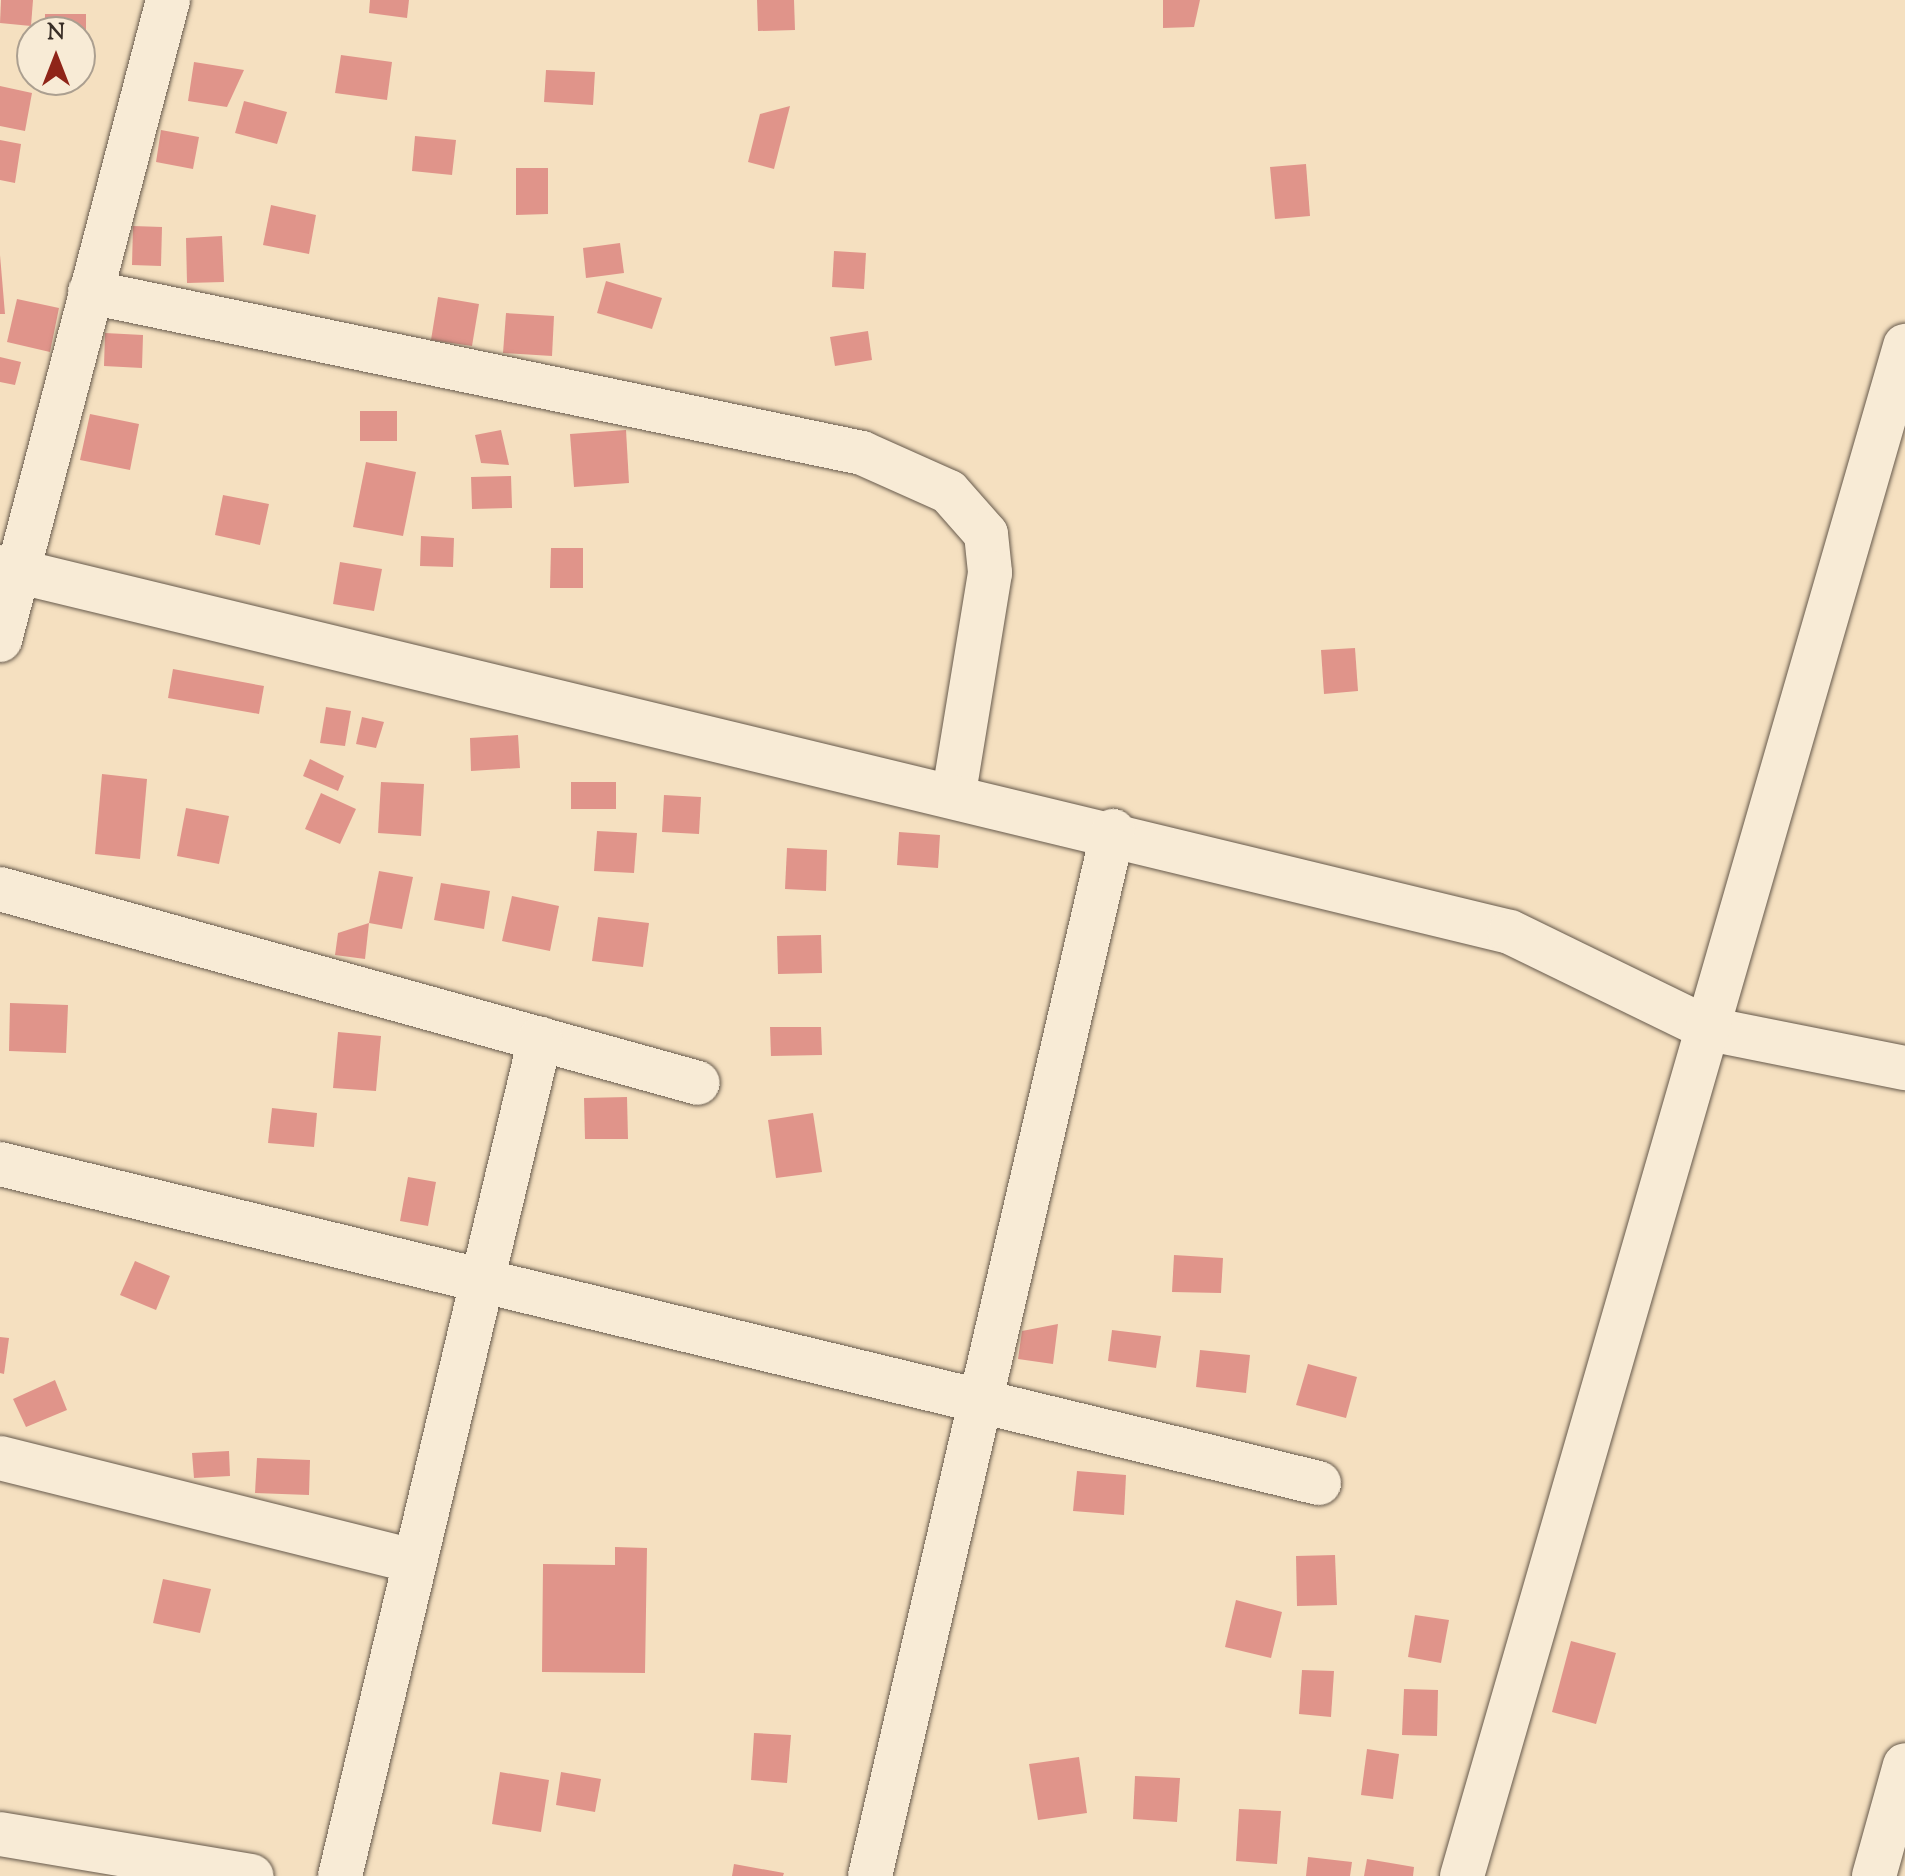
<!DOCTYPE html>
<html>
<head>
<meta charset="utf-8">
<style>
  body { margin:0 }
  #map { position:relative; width:1905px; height:1876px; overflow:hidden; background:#f5e0c0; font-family:"Sorts Mill Goudy",serif }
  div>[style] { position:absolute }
  .building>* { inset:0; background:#e0948a }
  .roads { filter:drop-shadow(0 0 2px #675a4c) drop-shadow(0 0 2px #675a4c) }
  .street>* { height:44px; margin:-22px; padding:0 22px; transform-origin:22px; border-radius:22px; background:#f8ebd6 }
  span { translate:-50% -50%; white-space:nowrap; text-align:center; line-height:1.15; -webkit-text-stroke:6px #f8ebd6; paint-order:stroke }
  .north { position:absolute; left:16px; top:16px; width:80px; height:80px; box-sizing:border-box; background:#f8ebd6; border:2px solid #ab9f90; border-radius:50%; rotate:0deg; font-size:22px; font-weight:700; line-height:32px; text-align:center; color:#382d26 }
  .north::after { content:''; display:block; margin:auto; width:28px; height:36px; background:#8f2418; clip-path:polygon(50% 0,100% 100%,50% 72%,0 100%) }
</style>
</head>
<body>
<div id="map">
  <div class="building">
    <div style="clip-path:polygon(1px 0,33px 0,31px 26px,0 23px)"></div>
    <div style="clip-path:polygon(370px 0,409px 0,407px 18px,369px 13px)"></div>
    <div style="clip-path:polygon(757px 0,794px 0,795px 30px,758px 31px)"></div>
    <div style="clip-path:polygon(1163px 0,1200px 0,1194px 27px,1163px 28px)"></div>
    <div style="clip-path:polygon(45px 14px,86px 14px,86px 49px,80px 32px,45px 32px)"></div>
    <div style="clip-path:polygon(341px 55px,392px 62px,387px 100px,335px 93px)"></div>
    <div style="clip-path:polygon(194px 62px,244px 70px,227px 107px,188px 101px)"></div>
    <div style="clip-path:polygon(546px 70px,595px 72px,593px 105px,544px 102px)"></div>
    <div style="clip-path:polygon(0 86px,32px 93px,25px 131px,0 126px)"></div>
    <div style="clip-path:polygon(244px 101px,287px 112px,277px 144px,235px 133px)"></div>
    <div style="clip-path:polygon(790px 106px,774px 169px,748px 162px,760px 114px)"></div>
    <div style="clip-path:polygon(161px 130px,199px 137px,193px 169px,156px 162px)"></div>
    <div style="clip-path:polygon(415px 136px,456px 140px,452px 175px,412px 171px)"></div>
    <div style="clip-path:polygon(0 140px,21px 144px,15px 183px,0 180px)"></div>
    <div style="clip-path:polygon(1306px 164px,1310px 216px,1275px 219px,1270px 167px)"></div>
    <div style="clip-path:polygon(516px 168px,548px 168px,548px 214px,516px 215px)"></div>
    <div style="clip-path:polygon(271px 205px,316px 215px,309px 254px,263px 245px)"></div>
    <div style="clip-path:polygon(133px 226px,162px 227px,161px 266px,132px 265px)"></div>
    <div style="clip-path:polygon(222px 236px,224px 282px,187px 283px,186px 238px)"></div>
    <div style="clip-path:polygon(620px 243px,624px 273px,586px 278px,583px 248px)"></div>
    <div style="clip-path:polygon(834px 251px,866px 253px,864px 289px,832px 287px)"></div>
    <div style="clip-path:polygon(0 255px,5px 314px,0 314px)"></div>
    <div style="clip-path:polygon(606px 281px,662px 298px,652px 329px,597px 313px)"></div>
    <div style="clip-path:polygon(438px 297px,479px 304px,472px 346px,431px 340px)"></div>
    <div style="clip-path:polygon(17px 299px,59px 308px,50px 352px,7px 342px)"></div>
    <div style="clip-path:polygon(506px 313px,554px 316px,552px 356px,503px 353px)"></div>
    <div style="clip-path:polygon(868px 331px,872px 360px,835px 366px,830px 337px)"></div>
    <div style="clip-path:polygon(105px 333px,143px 335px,142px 368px,104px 366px)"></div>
    <div style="clip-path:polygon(0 357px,21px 362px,15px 385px,0 382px)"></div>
    <div style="clip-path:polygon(360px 411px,397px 411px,397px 441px,360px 441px)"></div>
    <div style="clip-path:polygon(90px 414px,139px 424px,130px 470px,80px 460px)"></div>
    <div style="clip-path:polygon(501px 430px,509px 465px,481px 463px,475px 435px)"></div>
    <div style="clip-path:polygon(626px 430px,629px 483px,574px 487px,570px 434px)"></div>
    <div style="clip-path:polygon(366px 462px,416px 472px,403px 536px,353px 527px)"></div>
    <div style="clip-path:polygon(511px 476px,512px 508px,472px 509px,471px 477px)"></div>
    <div style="clip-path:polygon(223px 495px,269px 504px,260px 545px,215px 535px)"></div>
    <div style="clip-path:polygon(421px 536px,454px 538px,453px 567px,420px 566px)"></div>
    <div style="clip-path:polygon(551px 548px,583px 548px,583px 588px,550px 588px)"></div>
    <div style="clip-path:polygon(340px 562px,382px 569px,374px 611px,333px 604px)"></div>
    <div style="clip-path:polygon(1355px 648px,1358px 691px,1324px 694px,1321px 650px)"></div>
    <div style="clip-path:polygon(173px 669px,264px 686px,259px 714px,168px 698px)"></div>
    <div style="clip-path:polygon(326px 707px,351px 711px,345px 746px,320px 743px)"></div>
    <div style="clip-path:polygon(362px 717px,384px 722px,376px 748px,356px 744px)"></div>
    <div style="clip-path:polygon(518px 735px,520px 768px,471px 771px,470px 738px)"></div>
    <div style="clip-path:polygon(310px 759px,344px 776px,338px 791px,303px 776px)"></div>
    <div style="clip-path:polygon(102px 774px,147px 779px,140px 859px,95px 854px)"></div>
    <div style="clip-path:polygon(381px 782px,424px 784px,421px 836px,378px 833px)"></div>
    <div style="clip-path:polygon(571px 782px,616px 782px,616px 809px,571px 809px)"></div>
    <div style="clip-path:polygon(321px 793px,356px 809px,340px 844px,305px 829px)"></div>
    <div style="clip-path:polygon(664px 795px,701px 797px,699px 834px,662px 832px)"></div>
    <div style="clip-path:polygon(186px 808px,229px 816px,219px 864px,177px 856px)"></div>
    <div style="clip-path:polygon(597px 831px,637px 833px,634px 873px,594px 871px)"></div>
    <div style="clip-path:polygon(899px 832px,940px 835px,938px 868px,897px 865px)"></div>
    <div style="clip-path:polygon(787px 848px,827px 850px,826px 891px,785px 889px)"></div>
    <div style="clip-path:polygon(379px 871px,413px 877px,402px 929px,369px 923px)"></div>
    <div style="clip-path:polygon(441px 883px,490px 891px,484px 929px,434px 920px)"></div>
    <div style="clip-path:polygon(512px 896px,559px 906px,550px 951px,502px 941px)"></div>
    <div style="clip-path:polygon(598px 917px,649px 923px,643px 967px,592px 961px)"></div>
    <div style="clip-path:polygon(369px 923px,365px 959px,335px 955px,338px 933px)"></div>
    <div style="clip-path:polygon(821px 935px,822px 973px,778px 974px,777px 936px)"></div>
    <div style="clip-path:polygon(10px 1003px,68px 1005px,66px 1053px,9px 1051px)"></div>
    <div style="clip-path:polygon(770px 1027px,821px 1027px,822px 1055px,771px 1056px)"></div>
    <div style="clip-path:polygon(338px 1032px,381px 1036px,376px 1091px,333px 1088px)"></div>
    <div style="clip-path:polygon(627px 1097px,628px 1139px,585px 1139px,584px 1098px)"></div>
    <div style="clip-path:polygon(272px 1108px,317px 1113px,314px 1147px,268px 1143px)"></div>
    <div style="clip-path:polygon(813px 1113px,822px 1172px,776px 1178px,768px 1120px)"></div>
    <div style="clip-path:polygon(408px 1177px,436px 1182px,428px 1226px,400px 1221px)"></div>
    <div style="clip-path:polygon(1174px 1255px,1223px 1258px,1221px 1293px,1172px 1292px)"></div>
    <div style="clip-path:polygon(135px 1261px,170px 1276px,156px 1310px,120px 1295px)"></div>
    <div style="clip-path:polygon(1058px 1324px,1053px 1364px,1018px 1359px,1022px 1331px)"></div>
    <div style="clip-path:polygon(1112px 1330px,1161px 1336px,1156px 1368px,1108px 1361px)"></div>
    <div style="clip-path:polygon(0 1337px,9px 1338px,4px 1374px,0 1373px)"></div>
    <div style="clip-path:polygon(1200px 1350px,1250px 1355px,1246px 1393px,1196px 1387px)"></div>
    <div style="clip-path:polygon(1308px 1364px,1357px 1377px,1346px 1418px,1296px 1405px)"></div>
    <div style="clip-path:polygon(55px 1380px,67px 1410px,26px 1427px,13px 1399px)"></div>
    <div style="clip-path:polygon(229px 1451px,230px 1476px,194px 1478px,192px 1453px)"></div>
    <div style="clip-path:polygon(257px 1458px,310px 1460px,309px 1495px,255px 1493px)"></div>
    <div style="clip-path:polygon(1077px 1471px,1126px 1475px,1124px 1515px,1073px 1511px)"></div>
    <div style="clip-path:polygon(615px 1547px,647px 1548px,645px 1673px,542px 1672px,543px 1564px,615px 1565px)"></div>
    <div style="clip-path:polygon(1335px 1555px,1337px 1605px,1297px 1606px,1296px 1556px)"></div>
    <div style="clip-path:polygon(163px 1579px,211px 1589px,200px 1633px,153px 1623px)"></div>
    <div style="clip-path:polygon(1236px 1600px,1282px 1612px,1271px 1658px,1225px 1647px)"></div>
    <div style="clip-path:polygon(1415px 1615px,1449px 1620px,1441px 1663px,1408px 1657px)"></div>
    <div style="clip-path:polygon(1571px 1641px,1616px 1653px,1596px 1724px,1552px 1712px)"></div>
    <div style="clip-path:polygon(1302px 1670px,1334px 1671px,1331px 1717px,1299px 1714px)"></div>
    <div style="clip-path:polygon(1404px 1689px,1438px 1690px,1437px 1736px,1402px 1735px)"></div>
    <div style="clip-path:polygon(754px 1733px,791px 1735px,787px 1783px,751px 1780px)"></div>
    <div style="clip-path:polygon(1367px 1749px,1399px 1754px,1393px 1799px,1361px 1795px)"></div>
    <div style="clip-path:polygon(1079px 1757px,1087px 1813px,1038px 1820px,1029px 1764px)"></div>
    <div style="clip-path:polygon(500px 1772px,549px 1780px,541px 1832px,492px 1824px)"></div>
    <div style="clip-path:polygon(561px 1772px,601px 1779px,595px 1812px,556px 1805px)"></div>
    <div style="clip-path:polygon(1135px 1776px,1180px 1778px,1177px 1822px,1133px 1819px)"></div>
    <div style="clip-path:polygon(1239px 1809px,1281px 1811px,1277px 1864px,1236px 1861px)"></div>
    <div style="clip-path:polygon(1308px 1857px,1352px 1862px,1350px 1876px,1306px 1876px)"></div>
    <div style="clip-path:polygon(1367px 1859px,1414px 1867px,1413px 1876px,1364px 1876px)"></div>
    <div style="clip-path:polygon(734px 1864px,784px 1873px,783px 1876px,732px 1876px)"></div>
  </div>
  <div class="roads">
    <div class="street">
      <div style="left:90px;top:292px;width:789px;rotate:11.78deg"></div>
      <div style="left:862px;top:453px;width:95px;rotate:24.1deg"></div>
      <div style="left:949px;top:492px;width:56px;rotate:48.6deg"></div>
      <div style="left:986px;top:534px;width:39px;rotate:84deg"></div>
      <div style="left:990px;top:573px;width:223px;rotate:99.3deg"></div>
      <div style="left:0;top:567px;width:1553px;rotate:13.59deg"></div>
      <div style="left:1510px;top:932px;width:221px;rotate:26deg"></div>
      <div style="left:1709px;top:1029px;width:200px;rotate:11.3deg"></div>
      <div style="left:0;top:640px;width:662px;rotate:-75.29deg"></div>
      <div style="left:0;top:889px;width:724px;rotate:15.53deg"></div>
      <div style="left:0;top:1164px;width:1357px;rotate:13.6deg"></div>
      <div style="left:0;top:1458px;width:422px;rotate:14deg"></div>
      <div style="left:0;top:1834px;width:255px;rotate:9.5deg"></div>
      <div style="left:340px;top:1876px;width:861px;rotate:-76.56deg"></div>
      <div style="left:870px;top:1876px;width:1073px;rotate:-76.91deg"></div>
      <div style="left:1462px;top:1876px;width:1593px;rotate:-73.85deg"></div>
      <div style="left:1874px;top:1876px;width:115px;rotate:-74.4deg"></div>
    </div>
  </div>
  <div class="north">N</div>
</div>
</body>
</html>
